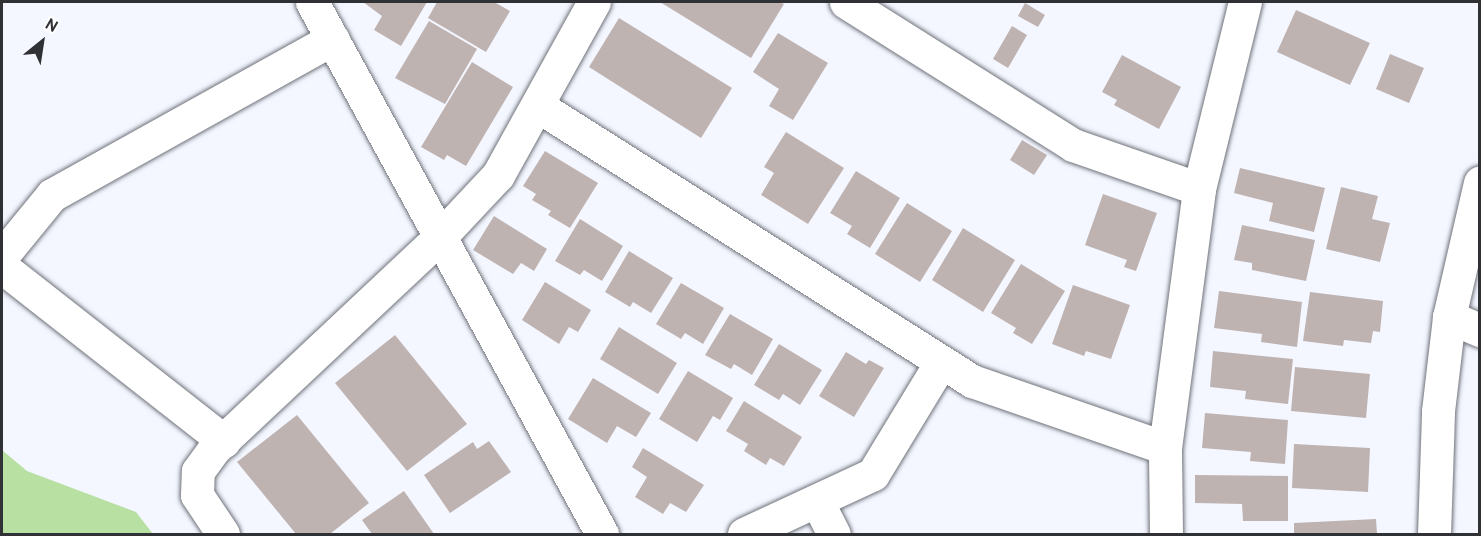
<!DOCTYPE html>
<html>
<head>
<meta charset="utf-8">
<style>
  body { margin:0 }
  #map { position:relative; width:1481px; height:536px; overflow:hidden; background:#f4f7ff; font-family:Overpass,sans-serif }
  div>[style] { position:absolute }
  .green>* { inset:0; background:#b9e0a3 }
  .building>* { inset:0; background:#bfb3b2 }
  .roads { filter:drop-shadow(0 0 2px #6f727a) drop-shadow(0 0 2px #6f727a) }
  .minor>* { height:33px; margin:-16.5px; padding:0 16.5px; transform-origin:16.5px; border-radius:16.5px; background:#fff }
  span { translate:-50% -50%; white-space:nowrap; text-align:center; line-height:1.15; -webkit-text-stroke:6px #fff; paint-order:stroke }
  .frame { position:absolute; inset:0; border:3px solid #303135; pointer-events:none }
  .north { position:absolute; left:12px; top:12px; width:60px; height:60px; -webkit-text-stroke:4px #fff; paint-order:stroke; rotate:30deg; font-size:16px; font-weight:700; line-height:24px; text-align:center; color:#303135 }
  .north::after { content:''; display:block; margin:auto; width:21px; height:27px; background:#303135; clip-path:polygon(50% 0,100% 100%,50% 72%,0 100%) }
</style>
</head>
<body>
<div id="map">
  <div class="green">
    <div style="clip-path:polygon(2px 450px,27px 471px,136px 512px,153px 534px,2px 534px)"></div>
  </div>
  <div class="building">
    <div style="clip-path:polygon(363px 2px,427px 2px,401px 46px,374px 30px,382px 16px)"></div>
    <div style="clip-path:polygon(437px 2px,494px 2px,510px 11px,486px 52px,428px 18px)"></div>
    <div style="clip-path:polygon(660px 2px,779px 2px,784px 4px,751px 58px)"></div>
    <div style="clip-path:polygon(1025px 3px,1045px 15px,1038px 27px,1018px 16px)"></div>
    <div style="clip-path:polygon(1296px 10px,1370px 43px,1350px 85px,1277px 52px)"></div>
    <div style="clip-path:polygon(619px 18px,732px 88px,701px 138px,589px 67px)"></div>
    <div style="clip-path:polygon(429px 21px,477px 49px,445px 104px,395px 78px)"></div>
    <div style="clip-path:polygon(1012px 26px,1027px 35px,1008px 68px,993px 59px)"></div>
    <div style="clip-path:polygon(778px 33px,828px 63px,793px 120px,769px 106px,779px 89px,753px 72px)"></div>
    <div style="clip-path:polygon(1390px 54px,1424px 68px,1409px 103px,1376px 89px)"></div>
    <div style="clip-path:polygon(1122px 55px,1181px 87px,1159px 129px,1114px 105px,1117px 100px,1102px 92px)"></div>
    <div style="clip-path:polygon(472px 62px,513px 87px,466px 166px,447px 155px,444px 160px,421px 147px)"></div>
    <div style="clip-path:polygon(786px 132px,844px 168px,808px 224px,761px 195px,774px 173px,764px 167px)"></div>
    <div style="clip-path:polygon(1022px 140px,1047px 155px,1034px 175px,1010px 160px)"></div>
    <div style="clip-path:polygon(545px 151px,598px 183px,570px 228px,548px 215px,551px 211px,532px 200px,536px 194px,523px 186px)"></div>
    <div style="clip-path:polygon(1240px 168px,1325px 188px,1314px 232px,1269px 221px,1273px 203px,1234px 193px)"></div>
    <div style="clip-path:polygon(856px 171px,900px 198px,870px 248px,847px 234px,852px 226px,830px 213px)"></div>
    <div style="clip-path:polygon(1341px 187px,1378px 196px,1372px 219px,1390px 223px,1380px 262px,1326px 249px)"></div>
    <div style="clip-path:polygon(1103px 194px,1157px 213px,1136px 271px,1124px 267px,1127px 260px,1085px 245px)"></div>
    <div style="clip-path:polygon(907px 203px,952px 231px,920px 282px,875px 254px)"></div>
    <div style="clip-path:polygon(494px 216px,547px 249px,534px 271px,521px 263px,513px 274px,473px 250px)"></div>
    <div style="clip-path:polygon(580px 219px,623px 246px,602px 281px,584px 270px,580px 275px,555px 261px)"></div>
    <div style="clip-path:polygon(1242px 225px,1315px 240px,1306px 281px,1252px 270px,1252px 263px,1234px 260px)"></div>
    <div style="clip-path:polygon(963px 228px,1015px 260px,983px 312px,932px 280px)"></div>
    <div style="clip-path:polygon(629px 251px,673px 278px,651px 313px,633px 302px,630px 307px,605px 292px)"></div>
    <div style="clip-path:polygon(1021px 264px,1065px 291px,1032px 344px,1013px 333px,1016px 328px,991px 313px)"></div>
    <div style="clip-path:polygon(545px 282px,591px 310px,578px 332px,569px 327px,559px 344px,522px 320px)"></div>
    <div style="clip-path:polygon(681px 283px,724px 308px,703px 344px,685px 333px,681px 339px,656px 324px)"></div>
    <div style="clip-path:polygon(1073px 285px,1130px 305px,1111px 359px,1086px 351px,1084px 356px,1052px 344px)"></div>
    <div style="clip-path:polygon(1219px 291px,1302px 302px,1297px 347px,1261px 342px,1262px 334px,1214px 328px)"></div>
    <div style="clip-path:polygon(1310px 292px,1383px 301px,1380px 332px,1373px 331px,1371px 343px,1344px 340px,1343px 346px,1303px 341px)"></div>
    <div style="clip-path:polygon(730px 314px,773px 339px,752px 375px,734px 364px,731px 369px,705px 355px)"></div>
    <div style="clip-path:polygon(619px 327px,677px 363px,658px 394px,600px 359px)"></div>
    <div style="clip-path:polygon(395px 335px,467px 424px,407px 471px,335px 383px)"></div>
    <div style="clip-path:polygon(779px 344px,822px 370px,800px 405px,783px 394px,779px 400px,754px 385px)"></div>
    <div style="clip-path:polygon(1213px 351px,1293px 359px,1288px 404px,1245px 399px,1246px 391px,1210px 387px)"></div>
    <div style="clip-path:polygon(846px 352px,866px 364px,869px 360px,884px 368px,854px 417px,819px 396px)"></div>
    <div style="clip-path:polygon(1295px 367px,1370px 374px,1366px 418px,1291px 411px)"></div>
    <div style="clip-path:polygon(688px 371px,733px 398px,720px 420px,713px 416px,697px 442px,659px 419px)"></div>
    <div style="clip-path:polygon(593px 378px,651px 413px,636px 437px,617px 426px,607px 443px,568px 419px)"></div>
    <div style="clip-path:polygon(744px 401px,802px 437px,784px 466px,770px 458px,766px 465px,744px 451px,748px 444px,726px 431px)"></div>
    <div style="clip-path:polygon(1205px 413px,1288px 420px,1285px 464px,1250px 461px,1251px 452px,1202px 448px)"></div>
    <div style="clip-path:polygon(297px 415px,369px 503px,330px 534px,296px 534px,237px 462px)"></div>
    <div style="clip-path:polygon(489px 441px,511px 472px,450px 513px,424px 475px,473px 442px,477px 449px)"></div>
    <div style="clip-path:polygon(1294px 444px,1370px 448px,1368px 492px,1292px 488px)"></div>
    <div style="clip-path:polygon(643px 448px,704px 485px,686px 512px,670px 503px,663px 514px,635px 497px,647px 477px,632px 467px)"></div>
    <div style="clip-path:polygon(1195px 475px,1288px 476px,1288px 521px,1243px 521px,1242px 504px,1195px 503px)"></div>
    <div style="clip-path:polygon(404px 491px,434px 534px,372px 534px,362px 520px)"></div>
    <div style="clip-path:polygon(1376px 519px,1377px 534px,1294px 534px,1294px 523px)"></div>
  </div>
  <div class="roads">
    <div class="minor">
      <div style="left:312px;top:2px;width:606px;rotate:61.4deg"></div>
      <div style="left:846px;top:2px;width:268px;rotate:32.2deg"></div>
      <div style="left:1073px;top:145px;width:133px;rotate:19.2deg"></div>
      <div style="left:538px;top:106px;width:514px;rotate:32.36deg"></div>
      <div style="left:972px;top:381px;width:204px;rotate:19.1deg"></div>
      <div style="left:2px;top:256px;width:79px;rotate:-50.7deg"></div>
      <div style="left:52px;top:195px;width:321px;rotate:-29.1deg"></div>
      <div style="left:2px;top:267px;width:282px;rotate:38.1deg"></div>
      <div style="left:1449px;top:317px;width:34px;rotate:23deg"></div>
      <div style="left:817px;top:501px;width:37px;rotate:63deg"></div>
      <div style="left:223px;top:534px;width:47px;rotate:-123.7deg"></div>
      <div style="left:197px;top:495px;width:24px;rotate:-88deg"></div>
      <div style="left:198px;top:471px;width:26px;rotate:-54deg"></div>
      <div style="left:213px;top:450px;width:310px;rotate:-43.2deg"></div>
      <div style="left:439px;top:238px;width:86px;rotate:-46.9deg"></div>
      <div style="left:498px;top:175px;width:198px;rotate:-61deg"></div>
      <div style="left:744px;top:534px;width:142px;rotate:-24.9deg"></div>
      <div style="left:873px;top:474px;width:129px;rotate:-58.7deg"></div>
      <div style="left:1166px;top:534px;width:86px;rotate:-90.7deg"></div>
      <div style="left:1165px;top:448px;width:261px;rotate:-82.5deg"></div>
      <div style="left:1199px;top:189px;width:193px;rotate:-76.2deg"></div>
      <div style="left:1434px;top:534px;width:123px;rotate:-88.1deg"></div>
      <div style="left:1438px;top:411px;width:95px;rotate:-83.3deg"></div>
      <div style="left:1449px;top:317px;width:138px;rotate:-77deg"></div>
    </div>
  </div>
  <div class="frame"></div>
  <div class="north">N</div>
</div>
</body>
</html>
